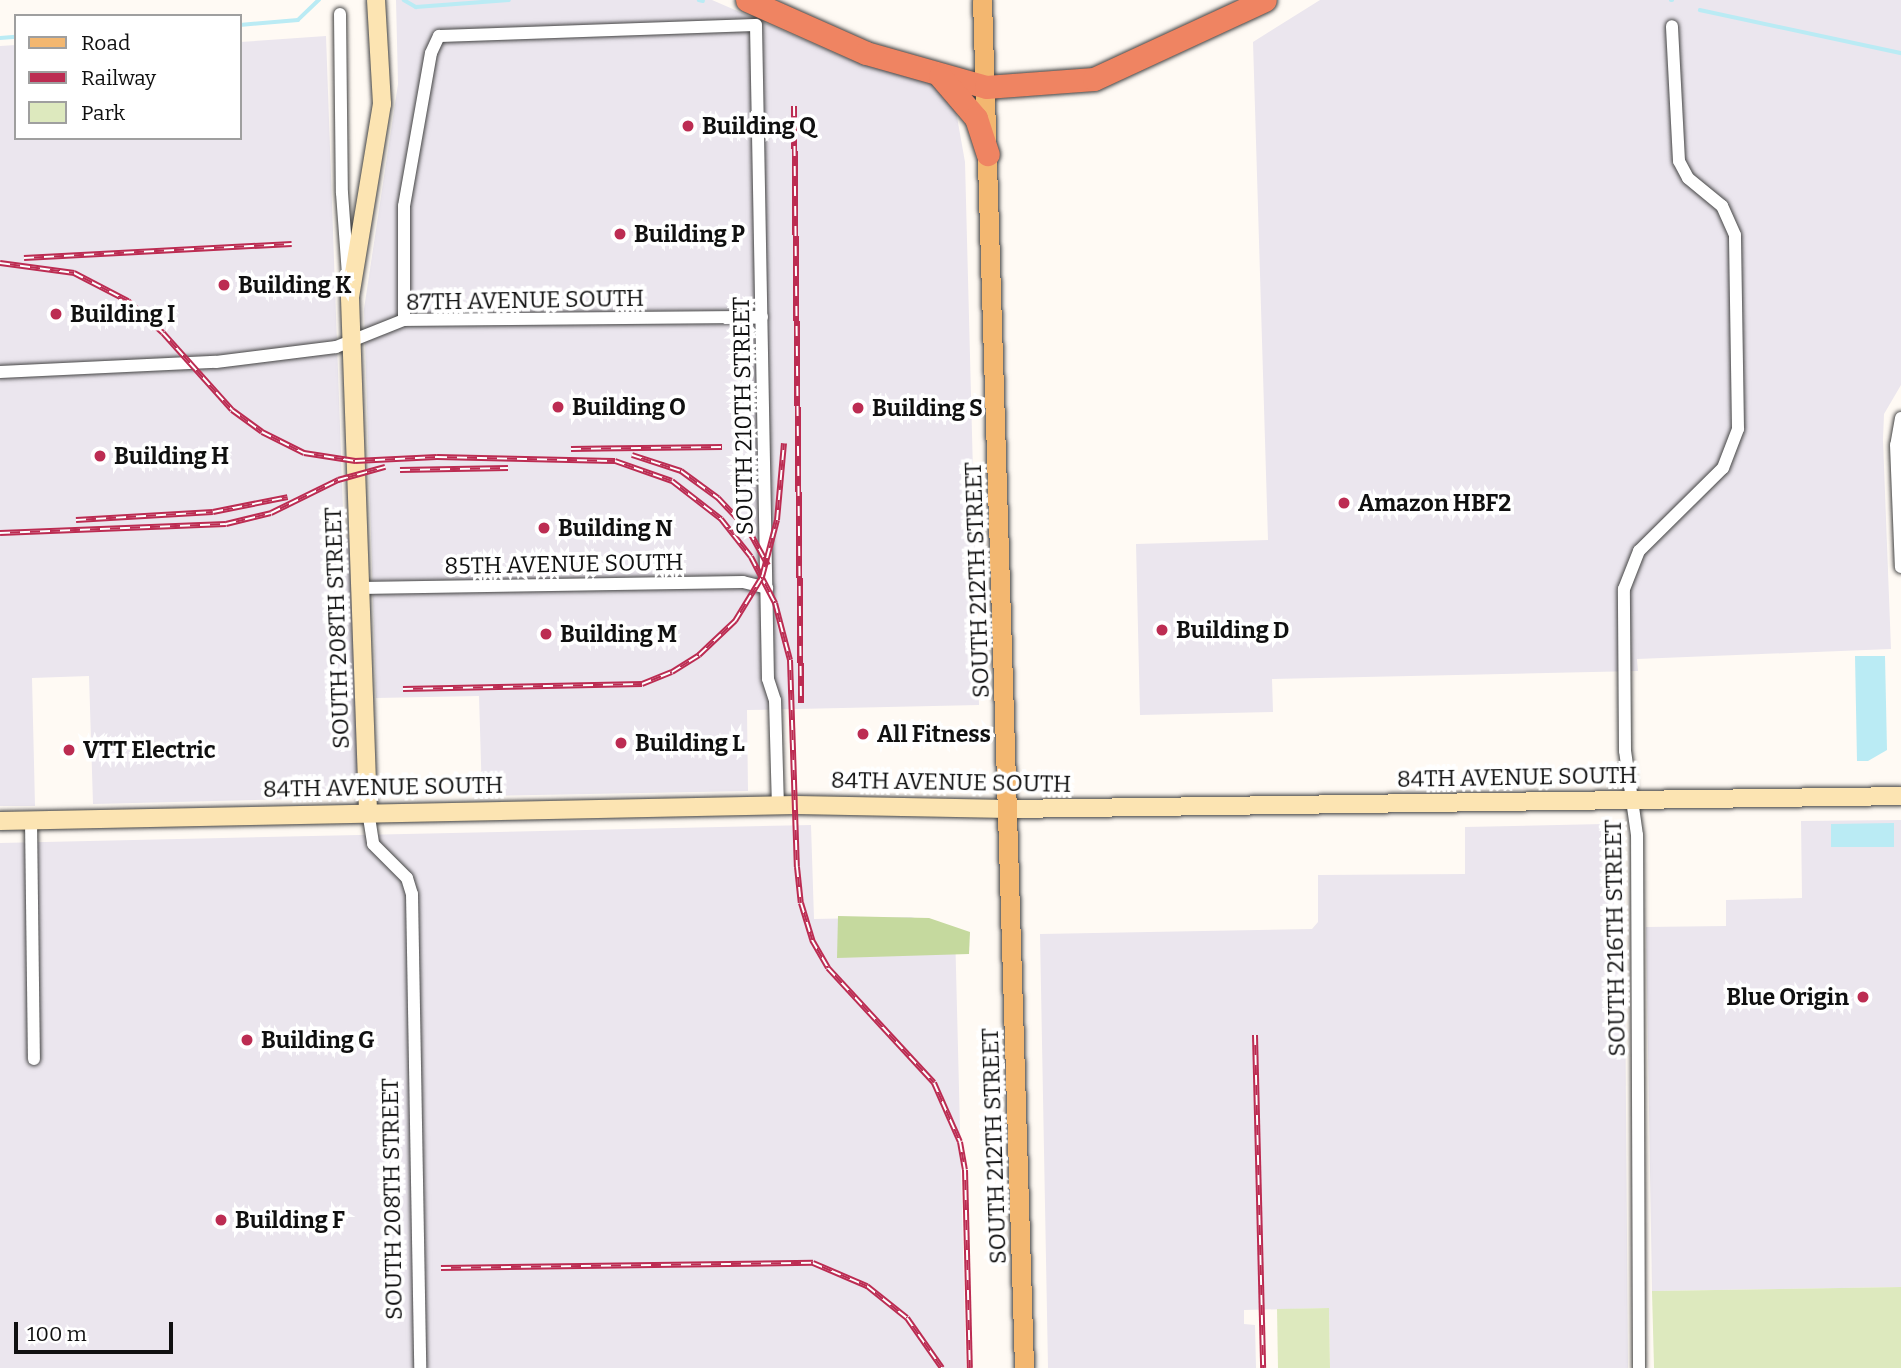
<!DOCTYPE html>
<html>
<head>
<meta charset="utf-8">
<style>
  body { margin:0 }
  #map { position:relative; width:1901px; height:1368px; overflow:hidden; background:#fffaf4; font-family:Bitter,serif }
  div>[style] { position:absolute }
  .industrial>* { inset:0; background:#ebe6ee }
  .green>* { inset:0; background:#dde9be }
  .forest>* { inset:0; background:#c5d99e }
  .water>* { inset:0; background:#baebf4 }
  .stream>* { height:3.5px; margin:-1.75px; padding:0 1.75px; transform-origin:1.75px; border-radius:1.75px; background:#baebf4 }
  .roads { filter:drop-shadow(0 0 2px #434343) drop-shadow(0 0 2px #434343) }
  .street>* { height:12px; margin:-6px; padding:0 6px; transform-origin:6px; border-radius:6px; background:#fff }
  .secondary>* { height:18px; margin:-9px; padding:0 9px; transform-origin:9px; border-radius:9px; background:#fce4b2 }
  .primary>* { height:19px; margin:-9.5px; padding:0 9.5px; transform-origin:9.5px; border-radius:9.5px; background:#f3b770 }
  .highway>* { height:23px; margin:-11.5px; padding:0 11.5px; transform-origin:11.5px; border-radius:11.5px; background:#ef8462 }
  .rail>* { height:6px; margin-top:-3px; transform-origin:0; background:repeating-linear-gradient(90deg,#fff 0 10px,#bc2c52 0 20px); box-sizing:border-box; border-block:2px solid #bc2c52 }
  .dots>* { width:19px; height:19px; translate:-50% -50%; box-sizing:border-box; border:4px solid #fff; border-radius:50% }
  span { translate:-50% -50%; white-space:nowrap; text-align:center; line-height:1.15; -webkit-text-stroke:7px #fff; paint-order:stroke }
  .poi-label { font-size:23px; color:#101010; font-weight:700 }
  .left { translate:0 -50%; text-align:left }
  .right { translate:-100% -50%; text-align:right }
  .street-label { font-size:23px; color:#101010 }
  .legend { position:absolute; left:14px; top:14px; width:228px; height:126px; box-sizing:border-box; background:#fff; border:2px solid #9f9f9f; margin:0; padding:9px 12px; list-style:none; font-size:21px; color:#101010 }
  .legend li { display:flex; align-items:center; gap:14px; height:35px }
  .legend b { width:35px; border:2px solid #9f9f9f }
  .scale { position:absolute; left:14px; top:1322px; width:159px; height:32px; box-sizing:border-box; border:4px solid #101010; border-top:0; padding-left:9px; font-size:21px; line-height:24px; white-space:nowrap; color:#101010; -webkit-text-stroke:5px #fff; paint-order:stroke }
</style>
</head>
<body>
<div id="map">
  <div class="industrial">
    <div style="clip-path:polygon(396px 0,712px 0,849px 59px,937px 85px,954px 100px,965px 162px,979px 705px,747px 710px,748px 791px,482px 796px,479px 696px,376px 698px,364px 309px,398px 84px)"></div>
    <div style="clip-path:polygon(1320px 0,1901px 0,1901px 385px,1884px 414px,1883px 440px,1891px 649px,1637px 659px,1638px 671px,1272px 679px,1273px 712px,1140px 715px,1136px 544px,1268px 540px,1253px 42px)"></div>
    <div style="clip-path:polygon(326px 36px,344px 538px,353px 538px,358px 782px,342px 798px,93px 804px,89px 676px,32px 678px,35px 806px,0 806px,0 46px,16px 45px,16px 138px,240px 138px,240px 42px)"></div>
    <div style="clip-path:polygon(1901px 820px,1901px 1287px,1652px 1291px,1646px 927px,1726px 926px,1726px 900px,1802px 898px,1801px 821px)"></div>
    <div style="clip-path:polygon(1604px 824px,1619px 831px,1624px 845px,1628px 1368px,1330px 1368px,1329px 1308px,1244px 1310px,1244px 1324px,1255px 1325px,1256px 1368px,1048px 1368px,1040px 934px,1312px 929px,1318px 922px,1318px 875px,1465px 874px,1465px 827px)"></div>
    <div style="clip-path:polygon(811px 825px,814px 919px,911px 917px,955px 929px,966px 1368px,0 1368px,0 843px)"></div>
  </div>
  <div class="green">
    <div style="clip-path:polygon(1901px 1287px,1901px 1368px,1654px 1368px,1652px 1291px)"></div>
    <div style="clip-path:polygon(1329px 1308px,1330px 1368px,1278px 1368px,1277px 1309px)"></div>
  </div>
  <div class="forest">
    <div style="clip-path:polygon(838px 916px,929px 918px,970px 932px,969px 954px,837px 958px)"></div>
  </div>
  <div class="water">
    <div style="clip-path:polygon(1855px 656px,1885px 656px,1887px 750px,1868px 761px,1857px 761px)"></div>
    <div style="clip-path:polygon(1894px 823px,1894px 847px,1831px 847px,1831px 824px)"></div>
  </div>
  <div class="stream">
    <div style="left:404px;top:0;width:14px;rotate:30deg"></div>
    <div style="left:416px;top:7px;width:93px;rotate:-4.3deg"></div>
    <div style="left:699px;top:0;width:4px;rotate:14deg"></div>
    <div style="left:1671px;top:0;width:1px"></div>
    <div style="left:1700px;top:10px;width:206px;rotate:12.1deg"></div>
    <div style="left:240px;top:25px;width:58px;rotate:-4.9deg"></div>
    <div style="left:298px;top:20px;width:29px;rotate:-44deg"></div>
    <div style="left:0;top:38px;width:16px;rotate:-4deg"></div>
  </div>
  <div class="roads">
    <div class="street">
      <div style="left:340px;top:14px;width:179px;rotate:89.4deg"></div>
      <div style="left:342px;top:193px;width:82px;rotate:85.8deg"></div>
      <div style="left:404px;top:320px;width:114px;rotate:-90deg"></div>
      <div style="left:404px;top:206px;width:155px;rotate:-80deg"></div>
      <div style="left:431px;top:53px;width:19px;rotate:-65deg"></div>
      <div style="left:439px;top:36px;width:317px;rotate:-2deg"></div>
      <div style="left:756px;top:25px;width:654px;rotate:88.95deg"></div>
      <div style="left:768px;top:679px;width:22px;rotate:72deg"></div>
      <div style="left:775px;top:700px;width:105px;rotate:88.4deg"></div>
      <div style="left:0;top:372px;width:216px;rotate:-2.7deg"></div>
      <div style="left:216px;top:362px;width:121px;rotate:-7.1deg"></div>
      <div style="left:336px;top:347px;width:73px;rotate:-21.7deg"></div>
      <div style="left:404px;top:320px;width:358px;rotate:-0.5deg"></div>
      <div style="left:1901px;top:418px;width:27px;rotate:100deg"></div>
      <div style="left:1896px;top:445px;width:122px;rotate:87.7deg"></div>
      <div style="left:360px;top:588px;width:383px;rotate:-0.9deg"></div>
      <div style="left:743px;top:582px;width:25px;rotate:14deg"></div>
      <div style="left:368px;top:811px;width:33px;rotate:81deg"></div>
      <div style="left:373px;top:844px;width:48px;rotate:45deg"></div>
      <div style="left:407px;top:878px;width:17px;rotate:73deg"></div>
      <div style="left:412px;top:894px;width:474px;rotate:89deg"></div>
      <div style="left:31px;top:820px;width:239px;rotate:89.3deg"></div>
      <div style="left:1639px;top:1368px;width:533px;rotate:-90.21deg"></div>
      <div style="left:1637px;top:835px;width:85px;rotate:-98.1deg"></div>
      <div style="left:1625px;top:751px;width:162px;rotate:-90.4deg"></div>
      <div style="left:1624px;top:589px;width:41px;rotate:-68.5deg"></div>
      <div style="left:1639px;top:551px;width:118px;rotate:-44.7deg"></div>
      <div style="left:1723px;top:468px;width:42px;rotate:-69deg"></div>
      <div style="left:1738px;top:429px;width:194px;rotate:-90.9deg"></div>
      <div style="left:1735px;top:235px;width:32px;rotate:-114deg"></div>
      <div style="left:1722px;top:206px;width:44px;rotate:-140.5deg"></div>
      <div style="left:1688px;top:178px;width:19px;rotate:-118deg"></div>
      <div style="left:1679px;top:161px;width:135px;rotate:-93deg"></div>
    </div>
    <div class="secondary">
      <div style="left:368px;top:811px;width:514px;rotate:-92.01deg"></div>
      <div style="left:350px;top:297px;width:196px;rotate:-80.6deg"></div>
      <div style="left:382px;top:104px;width:104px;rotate:-93.3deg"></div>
      <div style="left:0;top:821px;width:796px;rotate:-1.15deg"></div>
      <div style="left:796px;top:805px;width:213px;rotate:1.1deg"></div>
      <div style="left:1009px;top:809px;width:892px;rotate:-0.83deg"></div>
    </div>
    <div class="primary">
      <div style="left:982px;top:0;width:1369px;rotate:88.24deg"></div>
    </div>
    <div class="highway">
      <div style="left:747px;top:0;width:130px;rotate:24deg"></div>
      <div style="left:866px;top:53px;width:125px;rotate:15.8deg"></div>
      <div style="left:986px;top:87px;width:108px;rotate:-4.2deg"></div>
      <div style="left:1094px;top:79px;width:188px;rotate:-24.8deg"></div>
      <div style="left:940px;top:76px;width:55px;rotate:49.4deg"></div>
      <div style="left:976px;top:118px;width:38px;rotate:72deg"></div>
    </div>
  </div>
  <div class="rail">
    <div style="left:794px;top:106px;width:597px;rotate:89.33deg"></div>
    <div style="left:24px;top:258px;width:268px;rotate:-3deg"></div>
    <div style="left:0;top:263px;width:75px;rotate:7.7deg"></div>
    <div style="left:74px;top:273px;width:61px;rotate:27.4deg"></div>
    <div style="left:128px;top:301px;width:47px;rotate:42.4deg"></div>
    <div style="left:163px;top:333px;width:103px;rotate:48.1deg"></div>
    <div style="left:232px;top:410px;width:37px;rotate:36deg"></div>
    <div style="left:262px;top:432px;width:47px;rotate:26.6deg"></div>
    <div style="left:304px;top:453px;width:52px;rotate:8.9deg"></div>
    <div style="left:355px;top:461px;width:82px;rotate:-2.8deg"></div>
    <div style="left:437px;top:457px;width:178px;rotate:1.3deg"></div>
    <div style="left:615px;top:461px;width:60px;rotate:19.3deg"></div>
    <div style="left:672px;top:481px;width:62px;rotate:37.8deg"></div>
    <div style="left:721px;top:519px;width:48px;rotate:51.7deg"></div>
    <div style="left:751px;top:557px;width:52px;rotate:62.4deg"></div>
    <div style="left:775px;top:603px;width:59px;rotate:75.3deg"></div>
    <div style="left:790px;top:660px;width:207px;rotate:88.1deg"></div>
    <div style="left:797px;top:867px;width:36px;rotate:84deg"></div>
    <div style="left:801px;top:903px;width:39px;rotate:73deg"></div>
    <div style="left:812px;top:940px;width:32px;rotate:60deg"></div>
    <div style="left:828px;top:968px;width:156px;rotate:47.3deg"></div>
    <div style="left:934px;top:1083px;width:64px;rotate:66.2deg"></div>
    <div style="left:960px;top:1142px;width:28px;rotate:80deg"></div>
    <div style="left:965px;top:1170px;width:198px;rotate:88.6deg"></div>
    <div style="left:571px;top:449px;width:151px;rotate:-0.8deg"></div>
    <div style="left:632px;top:455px;width:52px;rotate:18.1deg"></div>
    <div style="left:681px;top:471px;width:46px;rotate:36.1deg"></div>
    <div style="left:718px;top:498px;width:45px;rotate:46.8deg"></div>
    <div style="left:749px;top:531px;width:39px;rotate:61deg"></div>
    <div style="left:400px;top:470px;width:108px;rotate:-1.1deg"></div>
    <div style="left:76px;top:520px;width:137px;rotate:-3.3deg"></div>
    <div style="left:213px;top:512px;width:76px;rotate:-11.3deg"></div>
    <div style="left:0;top:533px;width:226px;rotate:-2.3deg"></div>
    <div style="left:226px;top:524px;width:46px;rotate:-13.7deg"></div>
    <div style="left:271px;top:513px;width:75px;rotate:-26.2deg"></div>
    <div style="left:338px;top:480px;width:49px;rotate:-15.5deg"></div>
    <div style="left:403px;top:689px;width:239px;rotate:-1.2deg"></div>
    <div style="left:642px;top:684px;width:32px;rotate:-22deg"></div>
    <div style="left:672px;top:672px;width:32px;rotate:-32deg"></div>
    <div style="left:699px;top:655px;width:50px;rotate:-43.4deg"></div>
    <div style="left:735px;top:621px;width:52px;rotate:-58.5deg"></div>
    <div style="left:762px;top:577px;width:59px;rotate:-75.3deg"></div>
    <div style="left:777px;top:520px;width:77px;rotate:-84.8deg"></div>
    <div style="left:1255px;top:1035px;width:333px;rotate:88.6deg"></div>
    <div style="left:441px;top:1268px;width:372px;rotate:-0.8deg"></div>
    <div style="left:813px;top:1263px;width:59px;rotate:23.1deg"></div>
    <div style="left:867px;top:1286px;width:51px;rotate:38.7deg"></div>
    <div style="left:907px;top:1318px;width:61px;rotate:55deg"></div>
  </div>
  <div class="dots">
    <div style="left:688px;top:126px;background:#bc2c52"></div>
    <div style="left:620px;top:234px;background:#bc2c52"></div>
    <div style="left:224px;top:285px;background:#bc2c52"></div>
    <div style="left:56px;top:314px;background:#bc2c52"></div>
    <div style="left:558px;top:407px;background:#bc2c52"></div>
    <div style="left:858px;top:408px;background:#bc2c52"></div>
    <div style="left:100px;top:456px;background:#bc2c52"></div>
    <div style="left:1344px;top:503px;background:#bc2c52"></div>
    <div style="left:544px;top:528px;background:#bc2c52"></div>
    <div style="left:1162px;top:630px;background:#bc2c52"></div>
    <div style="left:546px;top:634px;background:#bc2c52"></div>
    <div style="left:863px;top:734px;background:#bc2c52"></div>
    <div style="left:621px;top:743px;background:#bc2c52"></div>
    <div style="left:69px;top:750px;background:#bc2c52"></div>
    <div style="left:1863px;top:997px;background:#bc2c52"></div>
    <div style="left:247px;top:1040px;background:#bc2c52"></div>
    <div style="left:221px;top:1220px;background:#bc2c52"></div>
  </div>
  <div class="poi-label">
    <span class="left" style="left:702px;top:126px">Building Q</span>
    <span class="left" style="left:634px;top:234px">Building P</span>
    <span class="left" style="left:238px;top:285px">Building K</span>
    <span class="left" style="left:70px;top:314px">Building I</span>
    <span class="left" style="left:572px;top:407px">Building O</span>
    <span class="left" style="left:872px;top:408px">Building S</span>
    <span class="left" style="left:114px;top:456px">Building H</span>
    <span class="left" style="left:1358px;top:503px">Amazon HBF2</span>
    <span class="left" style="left:558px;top:528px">Building N</span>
    <span class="left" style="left:1176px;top:630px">Building D</span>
    <span class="left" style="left:560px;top:634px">Building M</span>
    <span class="left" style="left:877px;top:734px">All Fitness</span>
    <span class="left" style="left:635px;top:743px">Building L</span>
    <span class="left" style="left:83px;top:750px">VTT Electric</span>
    <span class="right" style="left:1849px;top:997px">Blue Origin</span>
    <span class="left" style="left:261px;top:1040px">Building G</span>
    <span class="left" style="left:235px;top:1220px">Building F</span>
  </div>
  <div class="street-label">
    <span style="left:525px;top:300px;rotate:-1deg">87TH AVENUE SOUTH</span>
    <span style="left:743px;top:416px;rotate:-91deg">SOUTH 210TH STREET</span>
    <span style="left:564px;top:564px;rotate:-1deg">85TH AVENUE SOUTH</span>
    <span style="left:977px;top:580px;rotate:-92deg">SOUTH 212TH STREET</span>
    <span style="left:337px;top:628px;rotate:-92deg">SOUTH 208TH STREET</span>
    <span style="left:1517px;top:777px;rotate:-1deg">84TH AVENUE SOUTH</span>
    <span style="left:951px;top:782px;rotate:1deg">84TH AVENUE SOUTH</span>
    <span style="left:383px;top:787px;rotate:-1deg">84TH AVENUE SOUTH</span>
    <span style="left:1615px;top:938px;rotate:-91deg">SOUTH 216TH STREET</span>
    <span style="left:994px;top:1146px;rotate:-92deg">SOUTH 212TH STREET</span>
    <span style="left:392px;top:1199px;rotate:-91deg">SOUTH 208TH STREET</span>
  </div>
  <ul class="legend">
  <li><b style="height:9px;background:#f3b770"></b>Road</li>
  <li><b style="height:9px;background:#bc2c52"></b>Railway</li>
  <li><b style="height:19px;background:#dde9be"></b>Park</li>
  </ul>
  <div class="scale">100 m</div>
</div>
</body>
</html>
